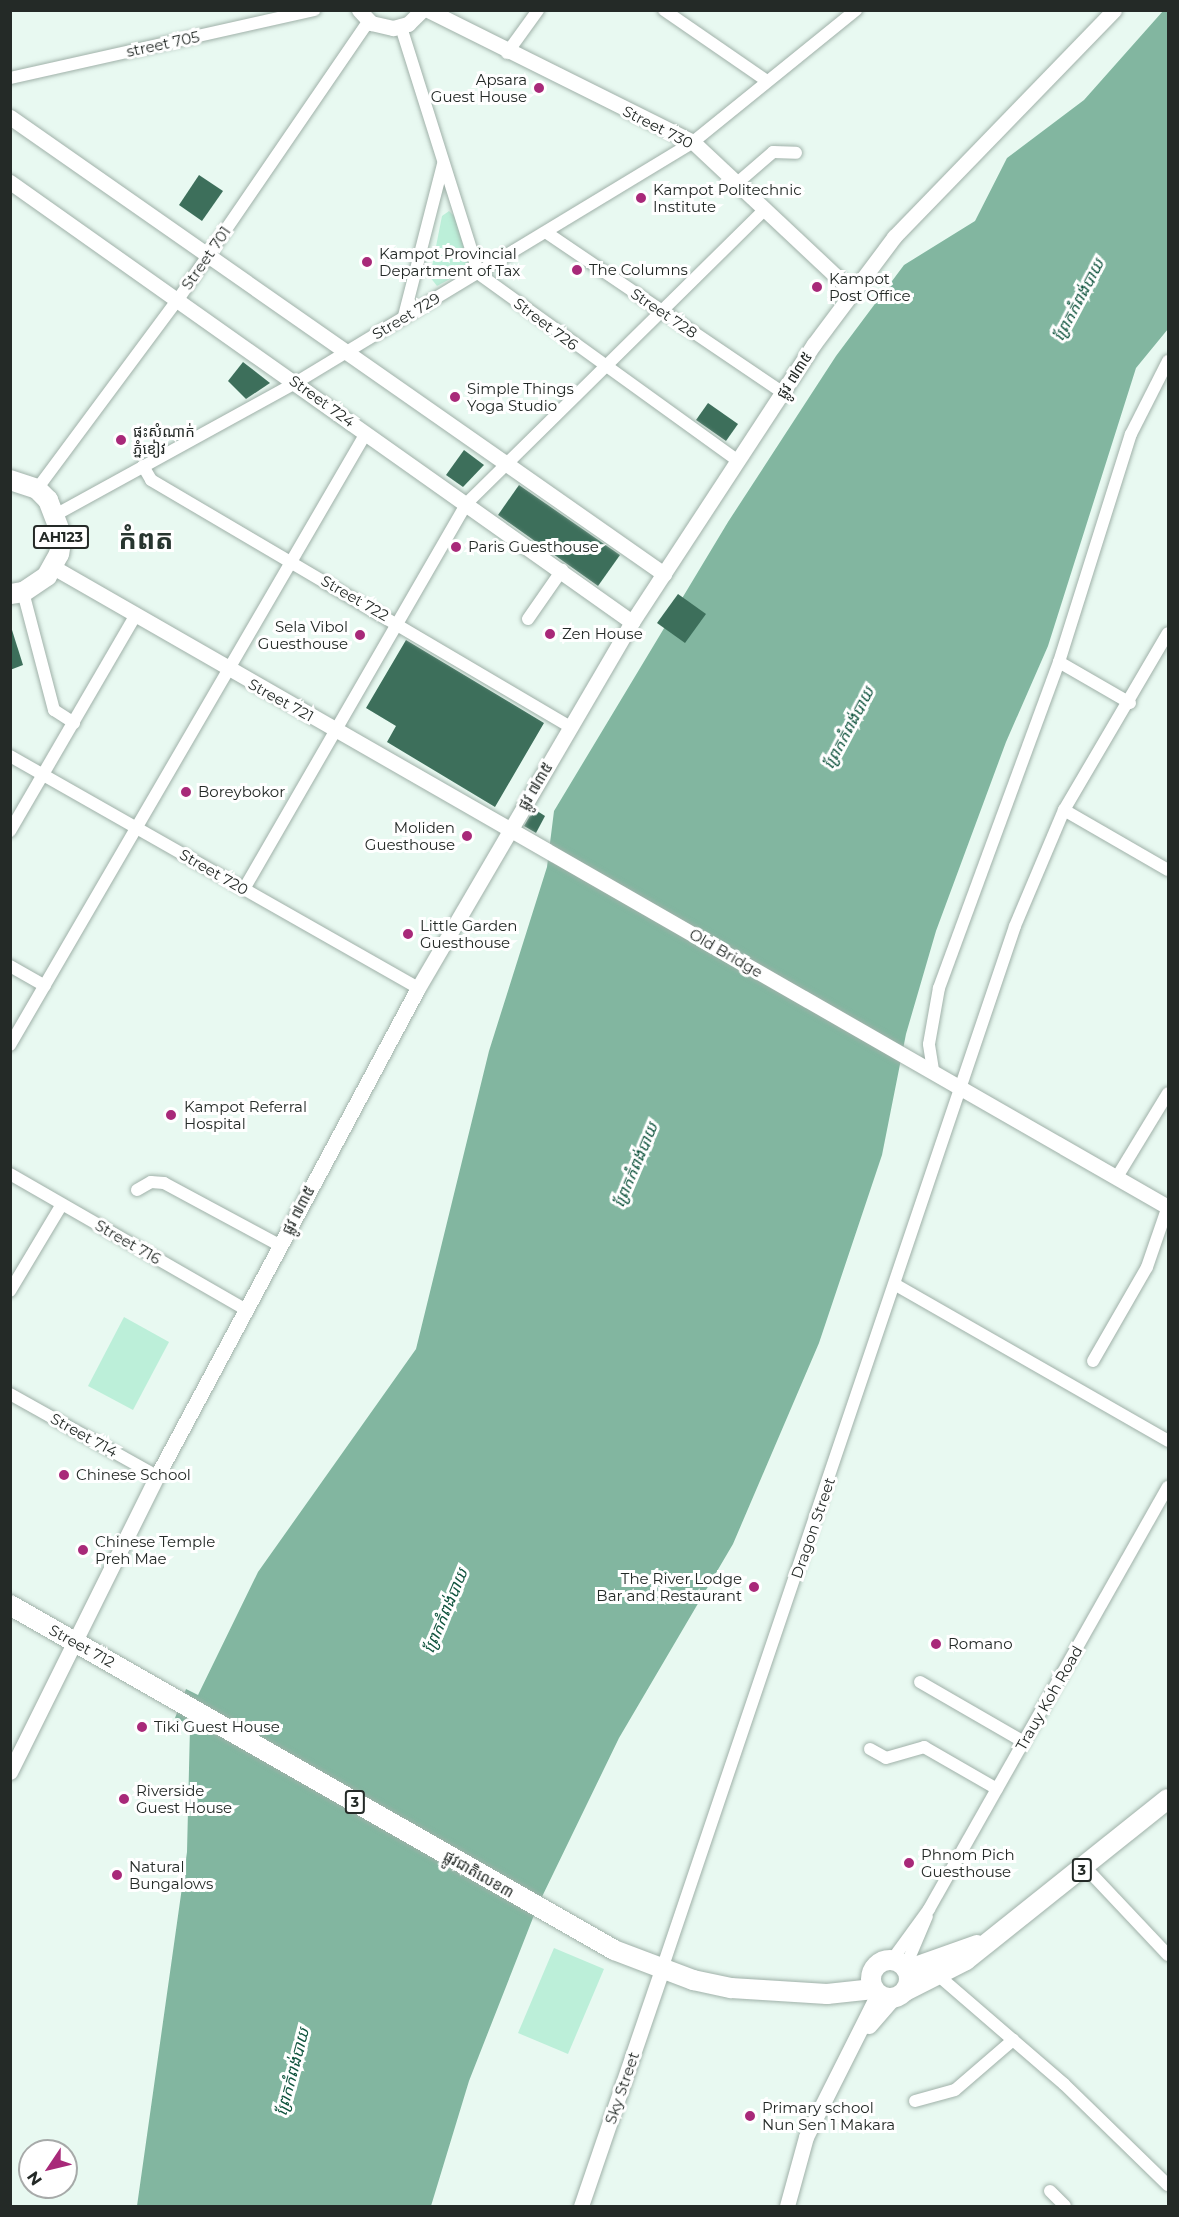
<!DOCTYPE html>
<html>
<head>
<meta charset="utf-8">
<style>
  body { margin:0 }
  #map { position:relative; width:1179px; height:2217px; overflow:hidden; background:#e8f9f1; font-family:Montserrat,"Noto Sans Khmer",sans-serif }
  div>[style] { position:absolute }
  .green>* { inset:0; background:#bcefd9 }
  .water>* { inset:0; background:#82b6a0 }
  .building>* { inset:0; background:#3d6f5b }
  .roads { filter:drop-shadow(0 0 2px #a0b1a9) drop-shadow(0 0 2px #a0b1a9) }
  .minor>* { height:12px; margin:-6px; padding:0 6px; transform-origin:6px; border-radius:6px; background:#fff }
  .tertiary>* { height:15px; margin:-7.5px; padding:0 7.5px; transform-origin:7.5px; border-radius:7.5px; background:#fff }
  .primary>* { height:20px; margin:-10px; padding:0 10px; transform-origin:10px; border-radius:10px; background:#fff }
  .trunk>* { height:20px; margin:-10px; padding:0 10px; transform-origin:10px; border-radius:10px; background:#fff }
  .trunk>.ring { margin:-10px; padding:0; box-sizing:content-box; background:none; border:20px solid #fff; border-radius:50% }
  .dots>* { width:16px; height:16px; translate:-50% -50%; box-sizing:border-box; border:3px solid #fff; border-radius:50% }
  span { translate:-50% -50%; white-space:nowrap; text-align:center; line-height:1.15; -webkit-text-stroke:6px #fff; paint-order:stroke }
  .shield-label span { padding:2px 4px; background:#fff; border:2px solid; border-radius:4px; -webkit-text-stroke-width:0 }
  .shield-label { font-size:14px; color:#242a27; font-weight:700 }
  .street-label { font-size:15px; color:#242a27 }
  .poi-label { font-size:15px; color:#242a27 }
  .right { translate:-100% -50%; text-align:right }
  .left { translate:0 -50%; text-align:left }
  .water-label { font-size:16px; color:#10543e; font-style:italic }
  .town-label { font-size:27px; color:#27352f; font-weight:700 }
  .frame { position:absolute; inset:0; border:12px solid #242a27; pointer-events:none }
  .north { position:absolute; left:18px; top:2139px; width:60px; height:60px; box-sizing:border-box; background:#fff; border:2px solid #a7aaa9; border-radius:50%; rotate:235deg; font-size:16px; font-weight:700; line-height:24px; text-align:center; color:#242a27 }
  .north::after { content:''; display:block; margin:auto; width:21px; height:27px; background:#a82979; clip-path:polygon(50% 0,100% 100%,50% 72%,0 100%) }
</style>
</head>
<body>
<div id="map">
  <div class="green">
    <div style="clip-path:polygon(449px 211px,455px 217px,468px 262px,461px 273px,437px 286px,430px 277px,442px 216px)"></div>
    <div style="clip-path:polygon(124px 1317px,169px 1342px,133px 1410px,88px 1386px)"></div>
    <div style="clip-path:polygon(554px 1948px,604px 1969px,568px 2054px,518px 2033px)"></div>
  </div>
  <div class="water">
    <div style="clip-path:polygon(1163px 11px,1168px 11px,1168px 329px,1136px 368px,1048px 646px,1006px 742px,936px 931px,906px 1034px,882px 1155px,819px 1343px,733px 1544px,619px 1738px,538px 1905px,469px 2081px,431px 2206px,137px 2206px,187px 1852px,190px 1727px,175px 1718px,186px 1689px,198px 1695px,258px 1572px,416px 1349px,489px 1051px,547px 867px,554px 811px,728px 522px,836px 356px,904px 265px,975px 221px,1007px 158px,1084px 100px)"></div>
  </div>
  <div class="building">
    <div style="clip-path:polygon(199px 175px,223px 191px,202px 221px,179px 205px)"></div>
    <div style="clip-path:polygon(243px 362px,270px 383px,246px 399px,228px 381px)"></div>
    <div style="clip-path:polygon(708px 403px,738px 424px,726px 441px,696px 420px)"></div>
    <div style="clip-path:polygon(464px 450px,484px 465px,463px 487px,446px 475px)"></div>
    <div style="clip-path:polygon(519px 485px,620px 555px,598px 586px,498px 515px)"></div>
    <div style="clip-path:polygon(678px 594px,706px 614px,685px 643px,657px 623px)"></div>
    <div style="clip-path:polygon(12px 630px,23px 665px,10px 670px,10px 631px)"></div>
    <div style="clip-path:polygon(406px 640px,544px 723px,495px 807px,387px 742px,396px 726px,366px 708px)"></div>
    <div style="clip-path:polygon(534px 809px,545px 816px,536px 833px,524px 826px)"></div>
  </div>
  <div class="roads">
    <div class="minor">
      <div style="left:664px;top:10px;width:125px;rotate:34.6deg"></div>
      <div style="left:401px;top:27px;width:259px;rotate:72.5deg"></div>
      <div style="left:479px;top:274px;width:319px;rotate:35.8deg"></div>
      <div style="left:507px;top:53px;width:53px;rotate:-54.2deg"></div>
      <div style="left:10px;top:78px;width:312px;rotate:-12.6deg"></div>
      <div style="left:736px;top:184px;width:49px;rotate:-40.9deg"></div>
      <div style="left:773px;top:152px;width:23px;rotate:2deg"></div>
      <div style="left:547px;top:233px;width:284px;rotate:34.1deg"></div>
      <div style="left:404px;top:316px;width:157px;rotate:-75.6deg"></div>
      <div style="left:143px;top:466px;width:16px;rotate:60deg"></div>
      <div style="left:151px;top:480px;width:486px;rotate:30.5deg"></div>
      <div style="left:37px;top:489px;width:238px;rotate:-53.4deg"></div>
      <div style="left:179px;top:298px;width:336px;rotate:-55.6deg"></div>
      <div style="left:57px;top:514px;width:274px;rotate:-28.8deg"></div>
      <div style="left:297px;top:382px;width:463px;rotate:-31.2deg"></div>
      <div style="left:693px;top:142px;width:210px;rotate:-39deg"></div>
      <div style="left:23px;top:592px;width:122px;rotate:75.3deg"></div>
      <div style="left:54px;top:710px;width:24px;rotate:33deg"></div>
      <div style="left:528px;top:619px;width:60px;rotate:-55.2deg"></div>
      <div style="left:1130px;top:703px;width:82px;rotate:-150deg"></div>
      <div style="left:1059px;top:662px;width:239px;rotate:-72.5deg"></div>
      <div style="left:1131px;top:434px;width:82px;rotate:-63.1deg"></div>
      <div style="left:10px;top:756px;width:469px;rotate:29.6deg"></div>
      <div style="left:1064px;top:810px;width:120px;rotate:30deg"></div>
      <div style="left:10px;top:831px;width:249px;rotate:-59.8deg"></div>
      <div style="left:244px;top:889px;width:444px;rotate:-60deg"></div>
      <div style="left:466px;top:504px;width:417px;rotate:-44.6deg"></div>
      <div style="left:10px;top:966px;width:40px;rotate:29.7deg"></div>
      <div style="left:10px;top:1045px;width:708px;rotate:-59.81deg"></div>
      <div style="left:933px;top:1070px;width:26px;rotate:-99deg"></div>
      <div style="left:929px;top:1044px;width:57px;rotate:-79.9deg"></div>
      <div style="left:939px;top:988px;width:347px;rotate:-69.8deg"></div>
      <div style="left:10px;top:1174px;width:271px;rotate:29.9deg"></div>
      <div style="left:1117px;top:1177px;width:98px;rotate:-58.7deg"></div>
      <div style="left:137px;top:1190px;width:16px;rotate:-30deg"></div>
      <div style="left:151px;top:1182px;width:13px;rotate:4deg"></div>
      <div style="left:164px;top:1183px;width:131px;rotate:28.3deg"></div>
      <div style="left:896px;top:1285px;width:314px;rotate:29.8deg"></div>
      <div style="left:10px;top:1291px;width:101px;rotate:-59.1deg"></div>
      <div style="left:1093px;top:1361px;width:108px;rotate:-60.1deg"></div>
      <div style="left:1147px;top:1267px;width:65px;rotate:-71deg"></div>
      <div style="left:10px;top:1394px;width:168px;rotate:29.2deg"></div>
      <div style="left:920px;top:1682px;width:120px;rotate:30deg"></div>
      <div style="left:870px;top:1749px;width:18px;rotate:29deg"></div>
      <div style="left:886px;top:1758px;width:40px;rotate:-16deg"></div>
      <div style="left:924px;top:1747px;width:84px;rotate:29.9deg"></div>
      <div style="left:1085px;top:1867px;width:121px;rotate:46.7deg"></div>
      <div style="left:892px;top:1960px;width:63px;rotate:-54deg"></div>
      <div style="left:929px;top:1909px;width:485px;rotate:-60.5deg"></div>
      <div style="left:905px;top:1968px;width:56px;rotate:-67.1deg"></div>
      <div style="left:662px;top:1969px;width:1101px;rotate:-71.3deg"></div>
      <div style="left:1015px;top:926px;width:126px;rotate:-67.1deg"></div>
      <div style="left:1064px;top:810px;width:205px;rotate:-59.6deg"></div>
      <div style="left:940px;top:1977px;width:164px;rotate:40.8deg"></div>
      <div style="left:1064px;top:2084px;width:145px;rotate:44.2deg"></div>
      <div style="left:915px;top:2101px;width:41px;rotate:-15.4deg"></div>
      <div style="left:955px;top:2090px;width:77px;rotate:-40.8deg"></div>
      <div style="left:1050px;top:2191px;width:21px;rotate:45deg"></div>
    </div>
    <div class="tertiary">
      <div style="left:359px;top:10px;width:18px;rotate:47deg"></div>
      <div style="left:371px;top:23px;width:23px;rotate:13deg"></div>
      <div style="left:393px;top:28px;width:16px;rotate:-15deg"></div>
      <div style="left:408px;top:24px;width:20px;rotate:-45deg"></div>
      <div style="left:428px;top:10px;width:296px;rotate:26.5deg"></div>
      <div style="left:693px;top:142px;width:219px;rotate:43.2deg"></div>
      <div style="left:10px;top:117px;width:798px;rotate:34.94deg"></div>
      <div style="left:10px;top:182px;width:762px;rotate:35.28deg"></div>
      <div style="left:53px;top:567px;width:1286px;rotate:29.86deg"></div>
      <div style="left:10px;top:1772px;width:330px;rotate:-63.6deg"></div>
      <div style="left:157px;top:1476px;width:553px;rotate:-61.86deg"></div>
      <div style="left:418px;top:988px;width:424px;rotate:-59.7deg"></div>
      <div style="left:632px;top:622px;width:332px;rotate:-56.8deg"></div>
      <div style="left:814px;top:344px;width:134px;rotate:-53.2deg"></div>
      <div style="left:894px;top:237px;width:316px;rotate:-45.9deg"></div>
      <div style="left:869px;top:2026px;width:37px;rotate:-49deg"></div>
      <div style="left:581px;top:2206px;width:250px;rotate:-71.1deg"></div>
      <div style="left:787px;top:2206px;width:72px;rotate:-74.6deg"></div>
      <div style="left:806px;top:2137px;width:160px;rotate:-63.3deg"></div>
    </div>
    <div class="primary">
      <div style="left:10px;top:480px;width:28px;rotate:18deg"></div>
      <div style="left:37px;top:489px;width:16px;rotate:45deg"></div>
      <div style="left:48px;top:500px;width:39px;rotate:69deg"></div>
      <div style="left:62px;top:536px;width:18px;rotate:99deg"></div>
      <div style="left:59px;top:554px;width:25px;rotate:119deg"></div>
      <div style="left:47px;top:576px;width:29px;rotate:146deg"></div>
      <div style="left:23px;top:592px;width:13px;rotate:171deg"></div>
    </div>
    <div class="trunk">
      <div style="left:10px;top:1605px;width:696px;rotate:29.73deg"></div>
      <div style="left:614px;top:1950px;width:85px;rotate:20.8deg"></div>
      <div style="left:693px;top:1980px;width:39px;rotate:12deg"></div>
      <div style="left:731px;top:1988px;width:96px;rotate:3.6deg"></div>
      <div style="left:827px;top:1994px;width:47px;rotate:-6.1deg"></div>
      <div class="ring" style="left:871px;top:1960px;width:18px;height:18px"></div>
      <div style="left:907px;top:1970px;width:74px;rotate:-19.7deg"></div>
      <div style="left:905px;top:1991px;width:68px;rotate:-26.9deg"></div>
      <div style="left:966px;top:1960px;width:258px;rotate:-38.6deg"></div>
    </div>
  </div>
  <div class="dots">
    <div style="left:539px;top:88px;background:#a82979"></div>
    <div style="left:641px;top:198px;background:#a82979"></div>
    <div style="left:367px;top:262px;background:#a82979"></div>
    <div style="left:577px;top:270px;background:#a82979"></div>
    <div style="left:817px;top:287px;background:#a82979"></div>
    <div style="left:455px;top:397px;background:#a82979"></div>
    <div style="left:121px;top:440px;background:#a82979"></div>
    <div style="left:456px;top:547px;background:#a82979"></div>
    <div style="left:550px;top:634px;background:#a82979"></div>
    <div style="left:360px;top:635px;background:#a82979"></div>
    <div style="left:186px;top:792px;background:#a82979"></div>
    <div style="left:467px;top:836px;background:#a82979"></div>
    <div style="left:408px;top:934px;background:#a82979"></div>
    <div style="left:171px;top:1115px;background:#a82979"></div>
    <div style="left:64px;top:1475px;background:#a82979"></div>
    <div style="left:83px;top:1550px;background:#a82979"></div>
    <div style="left:754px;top:1587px;background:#a82979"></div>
    <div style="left:936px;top:1644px;background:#a82979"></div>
    <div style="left:142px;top:1727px;background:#a82979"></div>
    <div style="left:124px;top:1799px;background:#a82979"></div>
    <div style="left:909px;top:1863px;background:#a82979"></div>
    <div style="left:117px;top:1875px;background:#a82979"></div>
    <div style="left:750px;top:2116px;background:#a82979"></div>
  </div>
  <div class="shield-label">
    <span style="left:61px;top:537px">AH123</span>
    <span style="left:355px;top:1802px">3</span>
    <span style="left:1082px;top:1870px">3</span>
  </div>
  <div class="street-label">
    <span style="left:163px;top:44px;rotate:-12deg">street 705</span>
    <span style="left:658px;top:127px;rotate:27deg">Street 730</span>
    <span style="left:206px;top:258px;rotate:-55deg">Street 701</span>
    <span style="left:664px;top:313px;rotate:34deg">Street 728</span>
    <span style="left:406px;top:316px;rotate:-31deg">Street 729</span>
    <span style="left:546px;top:324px;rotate:37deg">Street 726</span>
    <span style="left:794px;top:375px;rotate:-57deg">ផ្លូវ ៧៣៥</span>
    <span style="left:322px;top:401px;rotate:36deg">Street 724</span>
    <span style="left:355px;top:598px;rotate:30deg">Street 722</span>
    <span style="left:281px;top:700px;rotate:29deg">Street 721</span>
    <span style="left:535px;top:786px;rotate:-59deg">ផ្លូវ ៧៣៥</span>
    <span style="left:214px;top:872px;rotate:30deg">Street 720</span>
    <span style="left:726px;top:953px;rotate:30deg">Old Bridge</span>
    <span style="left:298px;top:1210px;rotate:-62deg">ផ្លូវ ៧៣៥</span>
    <span style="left:128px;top:1242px;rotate:30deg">Street 716</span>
    <span style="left:84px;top:1435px;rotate:29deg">Street 714</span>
    <span style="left:813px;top:1528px;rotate:-71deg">Dragon Street</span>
    <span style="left:82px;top:1646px;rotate:29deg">Street 712</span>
    <span style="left:1049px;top:1698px;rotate:-60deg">Trauy Koh Road</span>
    <span style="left:479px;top:1874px;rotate:30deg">ផ្លូវជាតិលេខ៣</span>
    <span style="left:622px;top:2088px;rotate:-71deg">Sky Street</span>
  </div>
  <div class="poi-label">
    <span class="right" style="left:527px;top:88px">Apsara<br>Guest House</span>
    <span class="left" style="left:653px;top:198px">Kampot Politechnic<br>Institute</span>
    <span class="left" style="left:379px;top:262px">Kampot Provincial<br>Department of Tax</span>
    <span class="left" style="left:589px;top:270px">The Columns</span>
    <span class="left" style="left:829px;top:287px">Kampot<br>Post Office</span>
    <span class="left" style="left:467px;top:397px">Simple Things<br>Yoga Studio</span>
    <span class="left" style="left:133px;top:440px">ផ្ទះសំណាក់<br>ភ្នំខៀវ</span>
    <span class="left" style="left:468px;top:547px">Paris Guesthouse</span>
    <span class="right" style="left:348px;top:635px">Sela Vibol<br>Guesthouse</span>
    <span class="left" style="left:562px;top:634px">Zen House</span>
    <span class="left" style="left:198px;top:792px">Boreybokor</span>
    <span class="right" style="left:455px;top:836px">Moliden<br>Guesthouse</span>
    <span class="left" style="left:420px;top:934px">Little Garden<br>Guesthouse</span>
    <span class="left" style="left:184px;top:1115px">Kampot Referral<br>Hospital</span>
    <span class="left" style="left:76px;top:1475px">Chinese School</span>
    <span class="left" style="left:95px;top:1550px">Chinese Temple<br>Preh Mae</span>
    <span class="right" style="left:742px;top:1587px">The River Lodge<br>Bar and Restaurant</span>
    <span class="left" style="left:948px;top:1644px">Romano</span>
    <span class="left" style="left:154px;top:1727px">Tiki Guest House</span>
    <span class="left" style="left:136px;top:1799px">Riverside<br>Guest House</span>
    <span class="left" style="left:921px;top:1863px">Phnom Pich<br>Guesthouse</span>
    <span class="left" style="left:129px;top:1875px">Natural<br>Bungalows</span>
    <span class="left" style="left:762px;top:2116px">Primary school<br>Nun Sen 1 Makara</span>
  </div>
  <div class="water-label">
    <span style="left:1079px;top:300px;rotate:-62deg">ព្រែកកំពង់បាយ</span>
    <span style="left:849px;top:728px;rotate:-62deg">ព្រែកកំពង់បាយ</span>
    <span style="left:636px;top:1165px;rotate:-67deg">ព្រែកកំពង់បាយ</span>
    <span style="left:446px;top:1611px;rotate:-67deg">ព្រែកកំពង់បាយ</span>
    <span style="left:293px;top:2072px;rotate:-75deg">ព្រែកកំពង់បាយ</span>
  </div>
  <div class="town-label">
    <span style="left:146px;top:540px">កំពត</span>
  </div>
  <div class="frame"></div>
  <div class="north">N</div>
</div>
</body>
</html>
